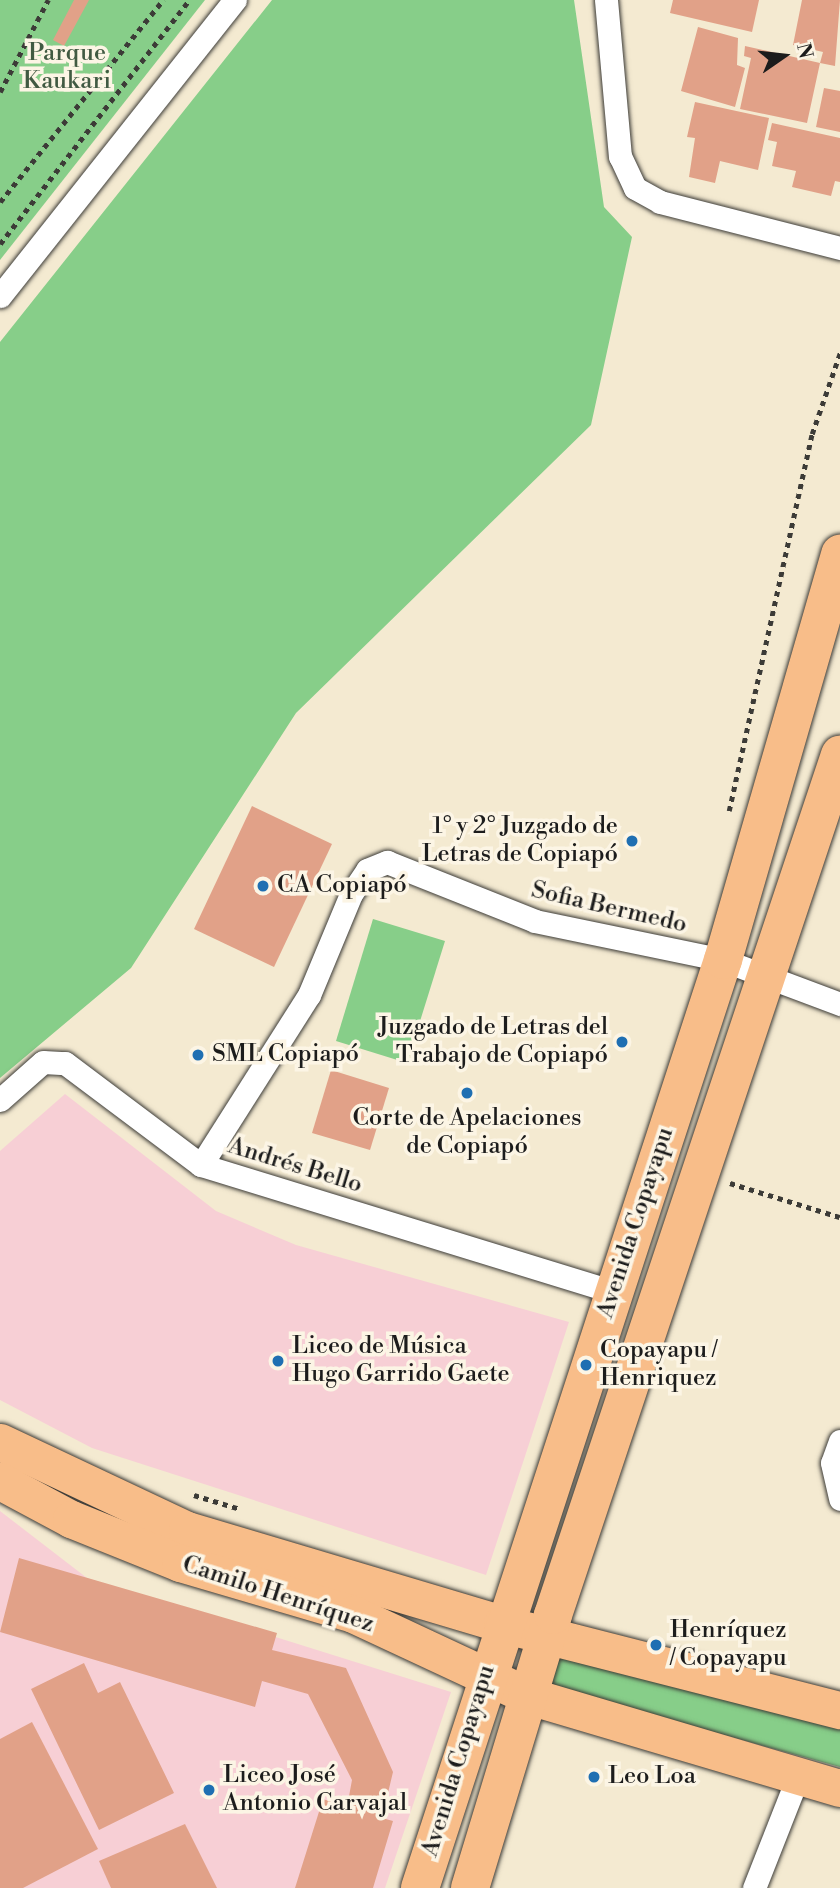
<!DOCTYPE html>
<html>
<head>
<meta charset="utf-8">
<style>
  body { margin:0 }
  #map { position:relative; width:840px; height:1888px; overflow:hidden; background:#f4ead1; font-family:"Libre Bodoni",serif }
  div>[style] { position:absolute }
  .built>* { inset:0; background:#f7cfd5 }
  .green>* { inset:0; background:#87ce89 }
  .building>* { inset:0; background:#e1a188 }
  .path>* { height:4.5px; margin-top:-2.25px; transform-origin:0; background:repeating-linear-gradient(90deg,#3c3b37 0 5px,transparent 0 10px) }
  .roads { filter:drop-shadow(0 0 2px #3c3b37) drop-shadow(0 0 2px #3c3b37) }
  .minor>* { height:23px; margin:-11.5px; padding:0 11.5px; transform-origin:11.5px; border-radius:11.5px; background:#fff }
  .primary>* { height:37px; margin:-18.5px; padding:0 18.5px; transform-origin:18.5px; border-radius:18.5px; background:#f8bd89 }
  .trunk>* { height:38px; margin:-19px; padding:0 19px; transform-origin:19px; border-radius:19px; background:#f8bd89 }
  .dots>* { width:19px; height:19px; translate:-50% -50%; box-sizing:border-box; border:4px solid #fcf5e5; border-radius:50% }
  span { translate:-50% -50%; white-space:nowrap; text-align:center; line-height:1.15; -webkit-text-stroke:7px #fcf5e5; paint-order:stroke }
  .park-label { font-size:24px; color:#415a42 }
  .poi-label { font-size:24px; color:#1c1c1c }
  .right { translate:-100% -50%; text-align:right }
  .left { translate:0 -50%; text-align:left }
  .street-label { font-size:24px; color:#1c1c1c }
  .north { position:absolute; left:749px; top:21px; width:70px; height:70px; -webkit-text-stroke:5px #fcf5e5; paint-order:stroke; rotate:76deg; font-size:19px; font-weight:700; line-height:28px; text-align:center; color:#1c1c1c }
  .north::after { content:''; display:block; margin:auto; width:24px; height:32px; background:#1c1c1c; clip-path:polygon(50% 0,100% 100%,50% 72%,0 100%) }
</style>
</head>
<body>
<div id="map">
  <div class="built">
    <div style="clip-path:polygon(65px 1094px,216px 1211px,296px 1245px,569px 1322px,486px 1575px,92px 1448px,0 1400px,0 1151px)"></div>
    <div style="clip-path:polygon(0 1511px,87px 1578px,451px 1692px,385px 1888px,0 1888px)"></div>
  </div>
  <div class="green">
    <div style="clip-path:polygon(0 0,205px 0,0 260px)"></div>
    <div style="clip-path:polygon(272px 0,574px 0,604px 207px,632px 237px,591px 425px,296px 713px,131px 968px,0 1078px,0 342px)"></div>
    <div style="clip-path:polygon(373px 919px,445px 941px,407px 1063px,336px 1041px)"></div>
    <div style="clip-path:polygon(557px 1642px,840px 1716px,840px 1767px,544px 1685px)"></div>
  </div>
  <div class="building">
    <div style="clip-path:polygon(74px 0,89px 0,64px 46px,53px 40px)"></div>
    <div style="clip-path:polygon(673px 0,759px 0,752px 32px,670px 13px)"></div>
    <div style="clip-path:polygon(802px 0,840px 0,835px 66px,820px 63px,823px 52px,793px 45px)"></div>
    <div style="clip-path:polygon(698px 27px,738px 38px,737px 65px,745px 68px,735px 107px,681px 91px)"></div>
    <div style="clip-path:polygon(745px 46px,820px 63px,807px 123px,740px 109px,751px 58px,744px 56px)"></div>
    <div style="clip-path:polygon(824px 88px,840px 91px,840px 132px,816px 127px)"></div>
    <div style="clip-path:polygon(695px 102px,769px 118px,758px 170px,720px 161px,715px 183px,689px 177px,695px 138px,687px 137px)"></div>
    <div style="clip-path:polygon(772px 123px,840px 138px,840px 182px,835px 181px,831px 196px,792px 187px,796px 171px,772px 166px,777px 142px,768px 140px)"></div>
    <div style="clip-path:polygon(252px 806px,332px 844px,274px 967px,194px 929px)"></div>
    <div style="clip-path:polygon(331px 1070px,389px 1088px,370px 1150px,312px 1133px)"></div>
    <div style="clip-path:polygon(19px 1558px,277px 1633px,272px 1650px,346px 1668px,393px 1772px,382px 1818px,393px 1821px,373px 1888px,295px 1888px,323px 1799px,347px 1807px,352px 1780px,308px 1694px,262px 1681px,255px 1707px,0 1632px)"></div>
    <div style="clip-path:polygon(84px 1663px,98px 1693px,120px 1682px,174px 1793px,99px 1830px,31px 1689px)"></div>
    <div style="clip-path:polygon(32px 1722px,98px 1849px,23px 1888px,0 1888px,0 1739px)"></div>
    <div style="clip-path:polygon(185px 1824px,217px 1888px,111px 1888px,99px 1861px)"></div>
  </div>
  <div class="path">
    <div style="left:0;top:92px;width:104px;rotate:-62.4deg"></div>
    <div style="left:0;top:202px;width:260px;rotate:-51.1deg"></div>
    <div style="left:0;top:244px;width:309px;rotate:-52.2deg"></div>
    <div style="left:729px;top:811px;width:386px;rotate:-77.6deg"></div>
    <div style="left:812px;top:434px;width:86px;rotate:-70.9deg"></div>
    <div style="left:730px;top:1183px;width:115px;rotate:17.2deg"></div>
    <div style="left:194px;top:1495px;width:48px;rotate:16.9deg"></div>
  </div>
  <div class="roads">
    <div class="minor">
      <div style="left:606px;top:0;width:157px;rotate:84.9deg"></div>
      <div style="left:620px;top:156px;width:35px;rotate:65deg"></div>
      <div style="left:635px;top:188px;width:29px;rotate:29deg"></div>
      <div style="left:660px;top:202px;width:186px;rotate:14.3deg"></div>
      <div style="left:0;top:296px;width:378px;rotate:-51.6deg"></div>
      <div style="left:0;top:1100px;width:57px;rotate:-41.5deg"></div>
      <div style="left:43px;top:1062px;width:22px;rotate:3deg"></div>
      <div style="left:65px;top:1063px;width:170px;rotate:36.9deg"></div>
      <div style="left:201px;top:1165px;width:431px;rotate:17.1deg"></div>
      <div style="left:201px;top:1165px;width:201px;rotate:-57.6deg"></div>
      <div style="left:309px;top:995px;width:109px;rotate:-67.4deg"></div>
      <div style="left:351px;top:894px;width:29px;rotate:-56deg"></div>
      <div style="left:367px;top:870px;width:22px;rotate:-22deg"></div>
      <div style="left:387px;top:862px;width:159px;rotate:21.7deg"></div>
      <div style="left:535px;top:921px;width:192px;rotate:11.7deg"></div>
      <div style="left:723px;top:960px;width:125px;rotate:20.6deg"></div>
      <div style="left:840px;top:1441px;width:23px;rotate:110deg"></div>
      <div style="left:832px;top:1463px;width:37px;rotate:77deg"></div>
      <div style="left:754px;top:1888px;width:117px;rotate:-68.5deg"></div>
    </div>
    <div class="primary">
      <div style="left:0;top:1442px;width:207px;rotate:25.2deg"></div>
      <div style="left:187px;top:1530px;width:329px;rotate:16.6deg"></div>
      <div style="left:502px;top:1624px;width:349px;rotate:14.3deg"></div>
      <div style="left:0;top:1481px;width:81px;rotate:28.2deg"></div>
      <div style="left:71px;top:1519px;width:118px;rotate:22deg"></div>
      <div style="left:180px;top:1563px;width:180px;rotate:16.4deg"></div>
      <div style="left:353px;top:1614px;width:194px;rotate:25deg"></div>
      <div style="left:529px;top:1696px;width:324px;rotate:16.5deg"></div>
    </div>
    <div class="trunk">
      <div style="left:420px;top:1888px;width:976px;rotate:-71.92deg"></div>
      <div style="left:723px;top:960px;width:423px;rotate:-73.9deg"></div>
      <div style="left:470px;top:1888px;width:285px;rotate:-73.1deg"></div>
      <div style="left:553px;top:1615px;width:907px;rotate:-71.55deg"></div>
    </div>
  </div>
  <div class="dots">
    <div style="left:632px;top:841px;background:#1f6fb2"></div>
    <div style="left:263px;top:886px;background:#1f6fb2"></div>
    <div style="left:622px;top:1042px;background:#1f6fb2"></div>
    <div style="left:198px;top:1055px;background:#1f6fb2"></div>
    <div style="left:467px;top:1093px;background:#1f6fb2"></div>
    <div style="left:278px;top:1361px;background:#1f6fb2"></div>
    <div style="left:586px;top:1365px;background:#1f6fb2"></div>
    <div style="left:656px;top:1645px;background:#1f6fb2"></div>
    <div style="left:594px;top:1777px;background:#1f6fb2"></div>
    <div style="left:209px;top:1790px;background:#1f6fb2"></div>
  </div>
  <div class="park-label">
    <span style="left:67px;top:68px">Parque<br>Kaukari</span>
  </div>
  <div class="poi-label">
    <span class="right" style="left:618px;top:841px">1° y 2° Juzgado de<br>Letras de Copiapó</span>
    <span class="left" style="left:277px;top:886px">CA Copiapó</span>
    <span class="right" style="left:608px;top:1042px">Juzgado de Letras del<br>Trabajo de Copiapó</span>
    <span class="left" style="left:212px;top:1055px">SML Copiapó</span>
    <span style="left:467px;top:1133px">Corte de Apelaciones<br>de Copiapó</span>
    <span class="left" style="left:292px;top:1361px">Liceo de Música<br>Hugo Garrido Gaete</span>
    <span class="left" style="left:600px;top:1365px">Copayapu /<br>Henriquez</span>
    <span class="left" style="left:670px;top:1645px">Henríquez<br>/ Copayapu</span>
    <span class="left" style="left:223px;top:1790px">Liceo José<br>Antonio Carvajal</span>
    <span class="left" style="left:608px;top:1777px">Leo Loa</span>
  </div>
  <div class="street-label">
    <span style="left:609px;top:908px;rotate:13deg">Sofia Bermedo</span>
    <span style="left:295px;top:1166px;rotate:17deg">Andrés Bello</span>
    <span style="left:636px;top:1223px;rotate:-72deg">Avenida Copayapu</span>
    <span style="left:278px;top:1595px;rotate:18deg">Camilo Henríquez</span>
    <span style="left:459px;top:1761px;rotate:-73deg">Avenida Copayapu</span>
  </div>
  <div class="north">N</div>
</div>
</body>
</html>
